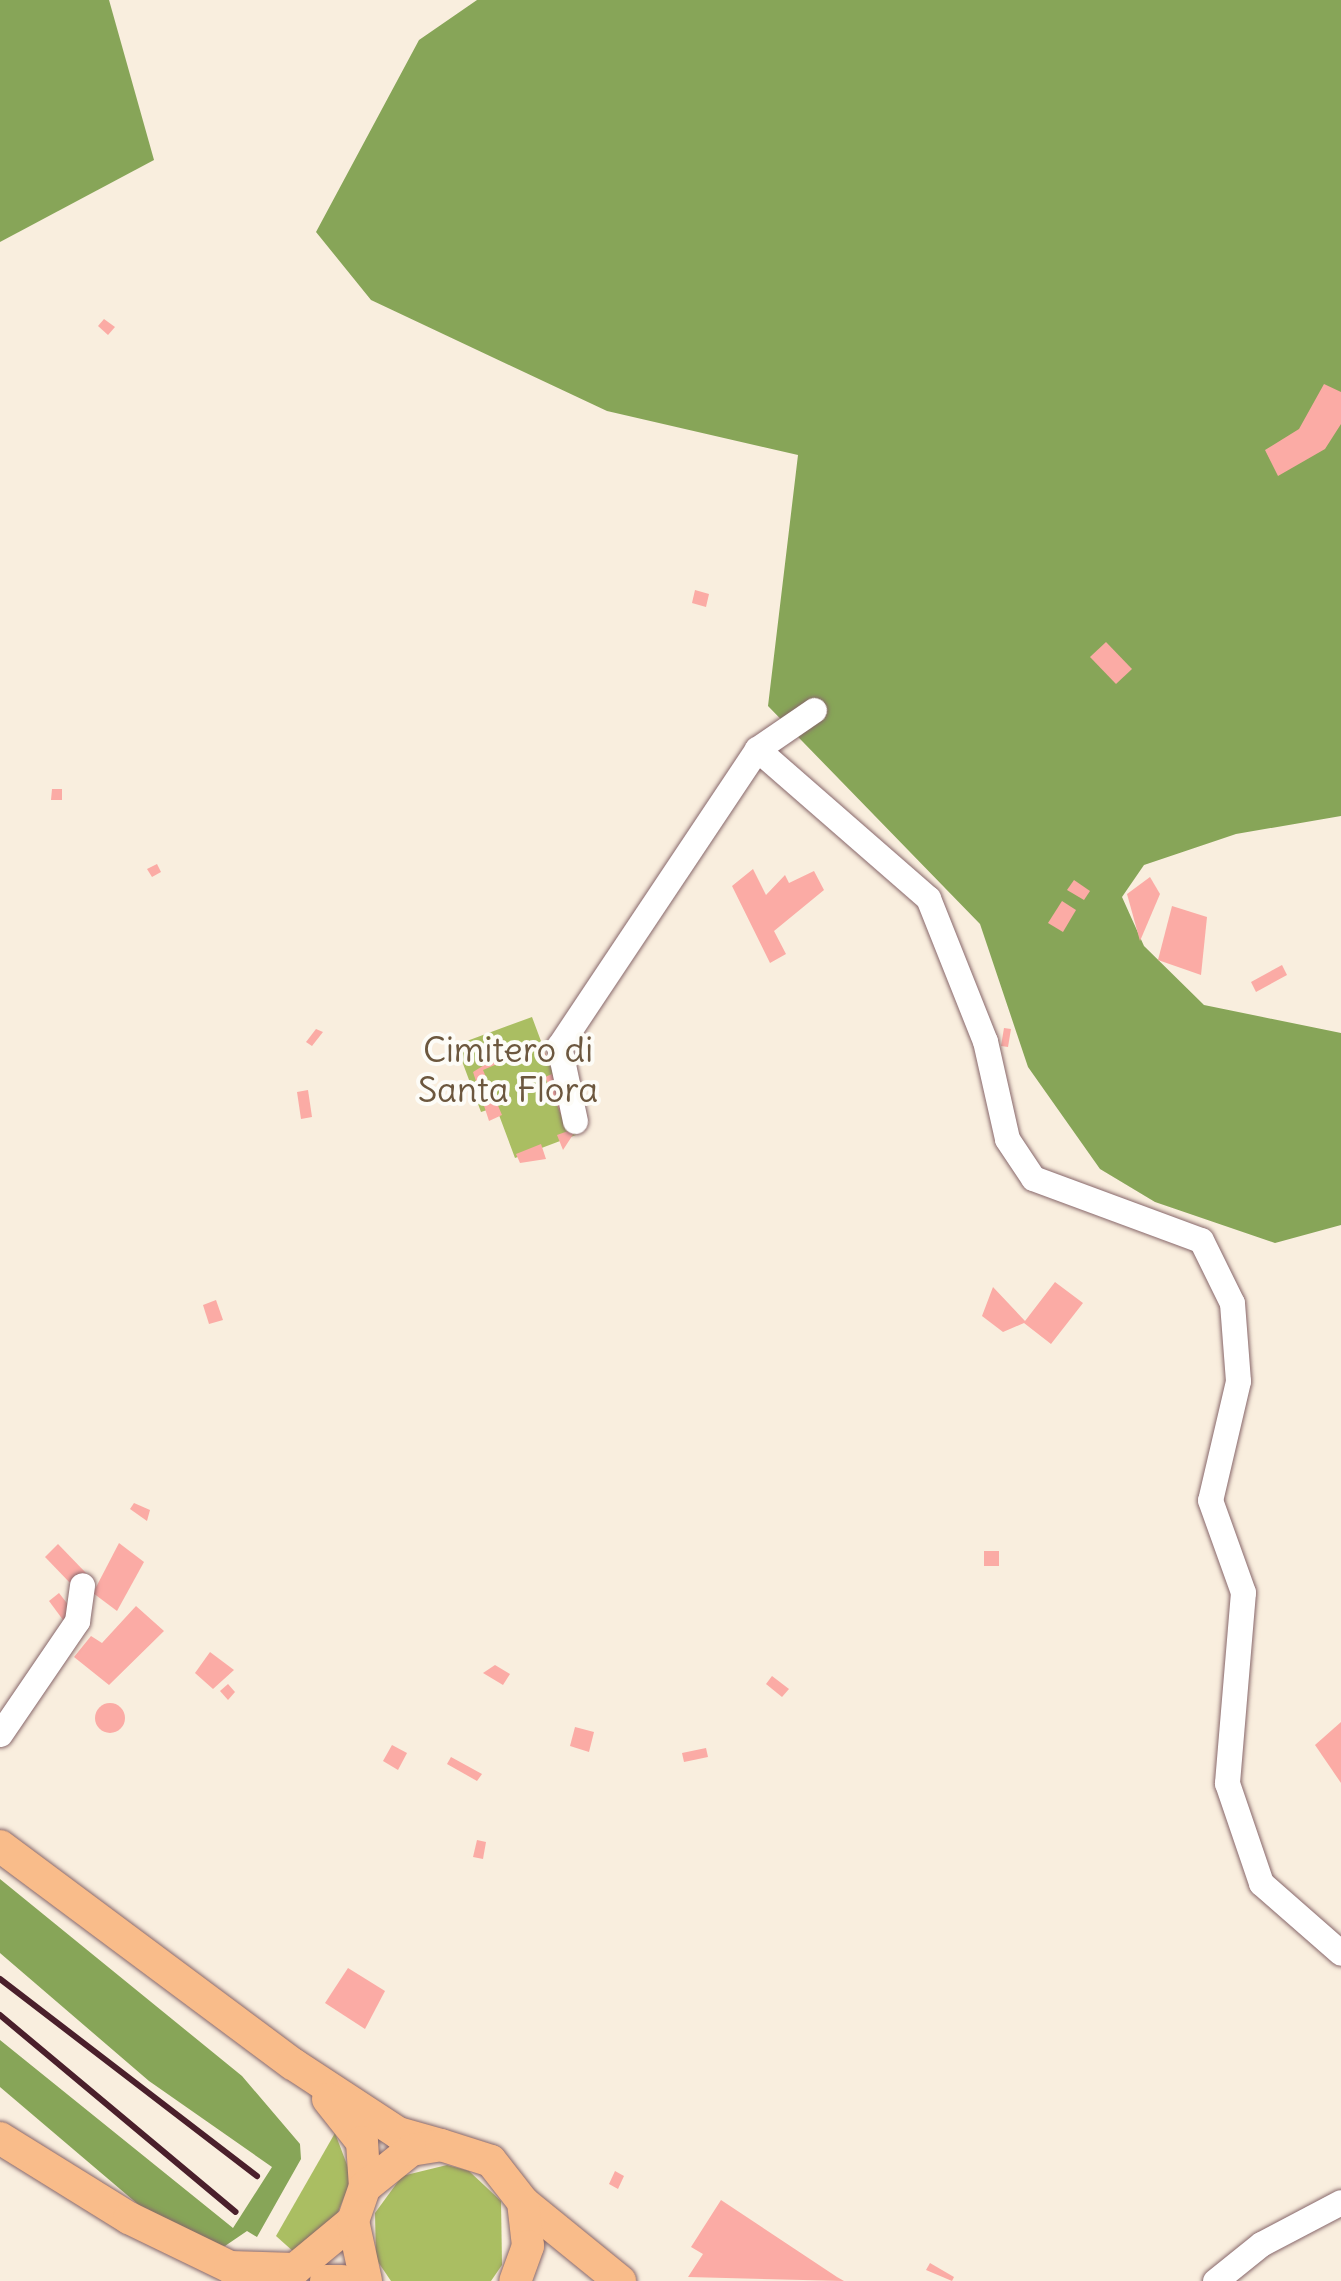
<!DOCTYPE html>
<html>
<head>
<meta charset="utf-8">
<style>
  body { margin:0 }
  #map { position:relative; width:1341px; height:2281px; overflow:hidden; background:#f9eede; font-family:Delius,sans-serif }
  div>[style] { position:absolute }
  .green>* { inset:0; background:#aabe62 }
  .forest>* { inset:0; background:#87a558 }
  .building>* { inset:0; background:#fbaba5 }
  .round { border-radius:50% }
  .roads { filter:drop-shadow(0 0 2px #87676a) drop-shadow(0 0 2px #87676a) }
  .minor>* { height:25px; margin:-12.5px; padding:0 12.5px; transform-origin:12.5px; border-radius:12.5px; background:#fff }
  .major>* { height:32px; margin:-16px; padding:0 16px; transform-origin:16px; border-radius:16px; background:#f9bc8a }
  .rail>* { height:6px; margin:-3px; padding:0 3px; transform-origin:3px; border-radius:3px; background:#4a1f2b }
  span { translate:-50% -50%; white-space:nowrap; text-align:center; line-height:1.15; -webkit-text-stroke:8px #fdfcf7; paint-order:stroke }
  .park-label { font-size:35px; color:#6c573e }
</style>
</head>
<body>
<div id="map">
  <div class="green">
    <div style="clip-path:polygon(532px 1017px,576px 1135px,515px 1158px,496px 1107px,481px 1112px,456px 1045px)"></div>
    <div style="clip-path:polygon(335px 2133px,352px 2178px,331px 2229px,295px 2253px,276px 2236px)"></div>
    <div style="clip-path:polygon(447px 2165px,469px 2171px,501px 2201px,502px 2265px,491px 2281px,391px 2281px,376px 2259px,375px 2213px,402px 2176px)"></div>
  </div>
  <div class="forest">
    <div style="clip-path:polygon(0 0,109px 0,154px 160px,0 242px)"></div>
    <div style="clip-path:polygon(477px 0,1341px 0,1341px 816px,1236px 834px,1144px 865px,1122px 897px,1144px 946px,1204px 1005px,1341px 1033px,1341px 1225px,1275px 1243px,1155px 1202px,1100px 1169px,1028px 1067px,980px 924px,768px 706px,798px 455px,607px 411px,371px 300px,316px 232px,419px 40px)"></div>
    <div style="clip-path:polygon(0 1879px,242px 2076px,300px 2144px,301px 2159px,257px 2237px,247px 2231px,225px 2246px,208px 2244px,140px 2206px,0 2087px,0 2040px,233px 2228px,272px 2167px,149px 2081px,0 1953px)"></div>
  </div>
  <div class="building">
    <div style="clip-path:polygon(104px 319px,115px 327px,108px 335px,98px 326px)"></div>
    <div style="clip-path:polygon(1324px 384px,1341px 392px,1341px 424px,1325px 449px,1278px 476px,1265px 450px,1299px 429px)"></div>
    <div style="clip-path:polygon(695px 590px,709px 594px,706px 607px,692px 603px)"></div>
    <div style="clip-path:polygon(1106px 642px,1132px 669px,1116px 684px,1090px 657px)"></div>
    <div style="clip-path:polygon(52px 789px,62px 789px,62px 800px,51px 800px)"></div>
    <div style="clip-path:polygon(157px 864px,161px 872px,152px 877px,147px 869px)"></div>
    <div style="clip-path:polygon(753px 869px,766px 895px,785px 875px,789px 883px,814px 871px,824px 890px,774px 931px,786px 954px,770px 963px,732px 886px)"></div>
    <div style="clip-path:polygon(1150px 877px,1160px 894px,1140px 941px,1127px 894px)"></div>
    <div style="clip-path:polygon(1074px 880px,1090px 891px,1084px 900px,1067px 890px)"></div>
    <div style="clip-path:polygon(1062px 901px,1076px 910px,1063px 932px,1048px 923px)"></div>
    <div style="clip-path:polygon(1172px 906px,1207px 917px,1201px 975px,1158px 960px)"></div>
    <div style="clip-path:polygon(1282px 965px,1287px 975px,1256px 992px,1251px 982px)"></div>
    <div style="clip-path:polygon(1004px 1028px,1011px 1029px,1008px 1047px,1001px 1046px)"></div>
    <div style="clip-path:polygon(316px 1029px,323px 1032px,312px 1046px,306px 1042px)"></div>
    <div style="clip-path:polygon(515px 1046px,518px 1055px,483px 1070px,502px 1115px,489px 1121px,473px 1072px)"></div>
    <div style="clip-path:polygon(542px 1046px,549px 1061px,541px 1064px,535px 1050px)"></div>
    <div style="clip-path:polygon(552px 1074px,576px 1130px,563px 1150px,557px 1135px,568px 1131px,545px 1077px)"></div>
    <div style="clip-path:polygon(308px 1090px,312px 1117px,301px 1119px,297px 1092px)"></div>
    <div style="clip-path:polygon(541px 1144px,546px 1159px,520px 1163px,516px 1154px)"></div>
    <div style="clip-path:polygon(1055px 1282px,1083px 1303px,1051px 1344px,1024px 1323px,1003px 1332px,982px 1316px,993px 1287px,1025px 1321px)"></div>
    <div style="clip-path:polygon(216px 1300px,223px 1320px,209px 1324px,203px 1305px)"></div>
    <div style="clip-path:polygon(134px 1503px,150px 1510px,147px 1521px,130px 1509px)"></div>
    <div style="clip-path:polygon(119px 1543px,144px 1562px,117px 1611px,93px 1593px)"></div>
    <div style="clip-path:polygon(58px 1544px,86px 1573px,72px 1585px,45px 1557px)"></div>
    <div style="clip-path:polygon(984px 1551px,999px 1551px,999px 1566px,984px 1566px)"></div>
    <div style="clip-path:polygon(59px 1593px,77px 1616px,66px 1624px,49px 1601px)"></div>
    <div style="clip-path:polygon(136px 1606px,164px 1631px,109px 1685px,74px 1657px,91px 1636px,102px 1643px)"></div>
    <div style="clip-path:polygon(210px 1652px,234px 1670px,213px 1689px,195px 1673px)"></div>
    <div style="clip-path:polygon(495px 1665px,510px 1674px,503px 1685px,483px 1673px)"></div>
    <div style="clip-path:polygon(772px 1676px,789px 1689px,782px 1697px,766px 1684px)"></div>
    <div style="clip-path:polygon(228px 1684px,235px 1692px,228px 1700px,220px 1691px)"></div>
    <div class="round" style="left:95px;top:1703px;width:30px;height:30px"></div>
    <div style="clip-path:polygon(1341px 1722px,1341px 1783px,1315px 1745px)"></div>
    <div style="clip-path:polygon(575px 1727px,594px 1732px,589px 1752px,570px 1746px)"></div>
    <div style="clip-path:polygon(392px 1745px,407px 1753px,398px 1770px,383px 1761px)"></div>
    <div style="clip-path:polygon(706px 1748px,708px 1757px,684px 1762px,682px 1753px)"></div>
    <div style="clip-path:polygon(451px 1757px,482px 1774px,477px 1781px,447px 1764px)"></div>
    <div style="clip-path:polygon(477px 1840px,486px 1842px,483px 1859px,473px 1857px)"></div>
    <div style="clip-path:polygon(348px 1968px,385px 1991px,365px 2029px,325px 2003px)"></div>
    <div style="clip-path:polygon(615px 2171px,624px 2176px,618px 2189px,609px 2184px)"></div>
    <div style="clip-path:polygon(721px 2200px,837px 2277px,844px 2281px,688px 2277px,703px 2254px,691px 2247px)"></div>
    <div style="clip-path:polygon(930px 2263px,954px 2277px,952px 2281px,926px 2270px)"></div>
  </div>
  <div class="roads">
    <div class="minor">
      <div style="left:757px;top:749px;width:227px;rotate:41.1deg"></div>
      <div style="left:928px;top:898px;width:154px;rotate:68.3deg"></div>
      <div style="left:985px;top:1041px;width:100px;rotate:77.3deg"></div>
      <div style="left:1007px;top:1139px;width:47px;rotate:56.3deg"></div>
      <div style="left:1033px;top:1178px;width:179px;rotate:20.3deg"></div>
      <div style="left:1201px;top:1240px;width:70px;rotate:63.8deg"></div>
      <div style="left:1232px;top:1303px;width:78px;rotate:85.6deg"></div>
      <div style="left:1238px;top:1381px;width:122px;rotate:103.2deg"></div>
      <div style="left:1210px;top:1500px;width:98px;rotate:70.3deg"></div>
      <div style="left:1243px;top:1592px;width:192px;rotate:94.8deg"></div>
      <div style="left:1227px;top:1783px;width:106px;rotate:71.2deg"></div>
      <div style="left:1261px;top:1883px;width:106px;rotate:41.2deg"></div>
      <div style="left:575px;top:1121px;width:77px;rotate:-102deg"></div>
      <div style="left:559px;top:1046px;width:357px;rotate:-56.3deg"></div>
      <div style="left:757px;top:749px;width:69px;rotate:-34.4deg"></div>
      <div style="left:0;top:1734px;width:137px;rotate:-55.7deg"></div>
      <div style="left:77px;top:1621px;width:36px;rotate:-82deg"></div>
      <div style="left:1215px;top:2281px;width:59px;rotate:-38.8deg"></div>
      <div style="left:1261px;top:2244px;width:90px;rotate:-27.7deg"></div>
    </div>
    <div class="major">
      <div style="left:0;top:1846px;width:365px;rotate:36.7deg"></div>
      <div style="left:293px;top:2064px;width:126px;rotate:33.3deg"></div>
      <div style="left:398px;top:2133px;width:45px;rotate:15.6deg"></div>
      <div style="left:328px;top:2099px;width:55px;rotate:51.7deg"></div>
      <div style="left:362px;top:2142px;width:45px;rotate:86.2deg"></div>
      <div style="left:0;top:2138px;width:152px;rotate:31.8deg"></div>
      <div style="left:129px;top:2218px;width:112px;rotate:25.9deg"></div>
      <div style="left:230px;top:2267px;width:65px;rotate:1.8deg"></div>
      <div style="left:295px;top:2269px;width:75px;rotate:-39.6deg"></div>
      <div style="left:524px;top:2203px;width:124px;rotate:39.1deg"></div>
      <div style="left:326px;top:2281px;width:16px"></div>
      <div style="left:366px;top:2281px;width:61px;rotate:-102.2deg"></div>
      <div style="left:353px;top:2221px;width:36px;rotate:-71deg"></div>
      <div style="left:365px;top:2187px;width:59px;rotate:-38.8deg"></div>
      <div style="left:411px;top:2150px;width:30px;rotate:-9deg"></div>
      <div style="left:441px;top:2145px;width:52px;rotate:17.7deg"></div>
      <div style="left:491px;top:2161px;width:52px;rotate:52deg"></div>
      <div style="left:523px;top:2202px;width:44px;rotate:83.5deg"></div>
      <div style="left:528px;top:2246px;width:37px;rotate:110deg"></div>
    </div>
  </div>
  <div class="rail">
    <div style="left:0;top:1979px;width:324px;rotate:37.5deg"></div>
    <div style="left:0;top:2015px;width:307px;rotate:39.9deg"></div>
  </div>
  <div class="park-label">
    <span style="left:508px;top:1069px">Cimitero di<br>Santa Flora</span>
  </div>
</div>
</body>
</html>
